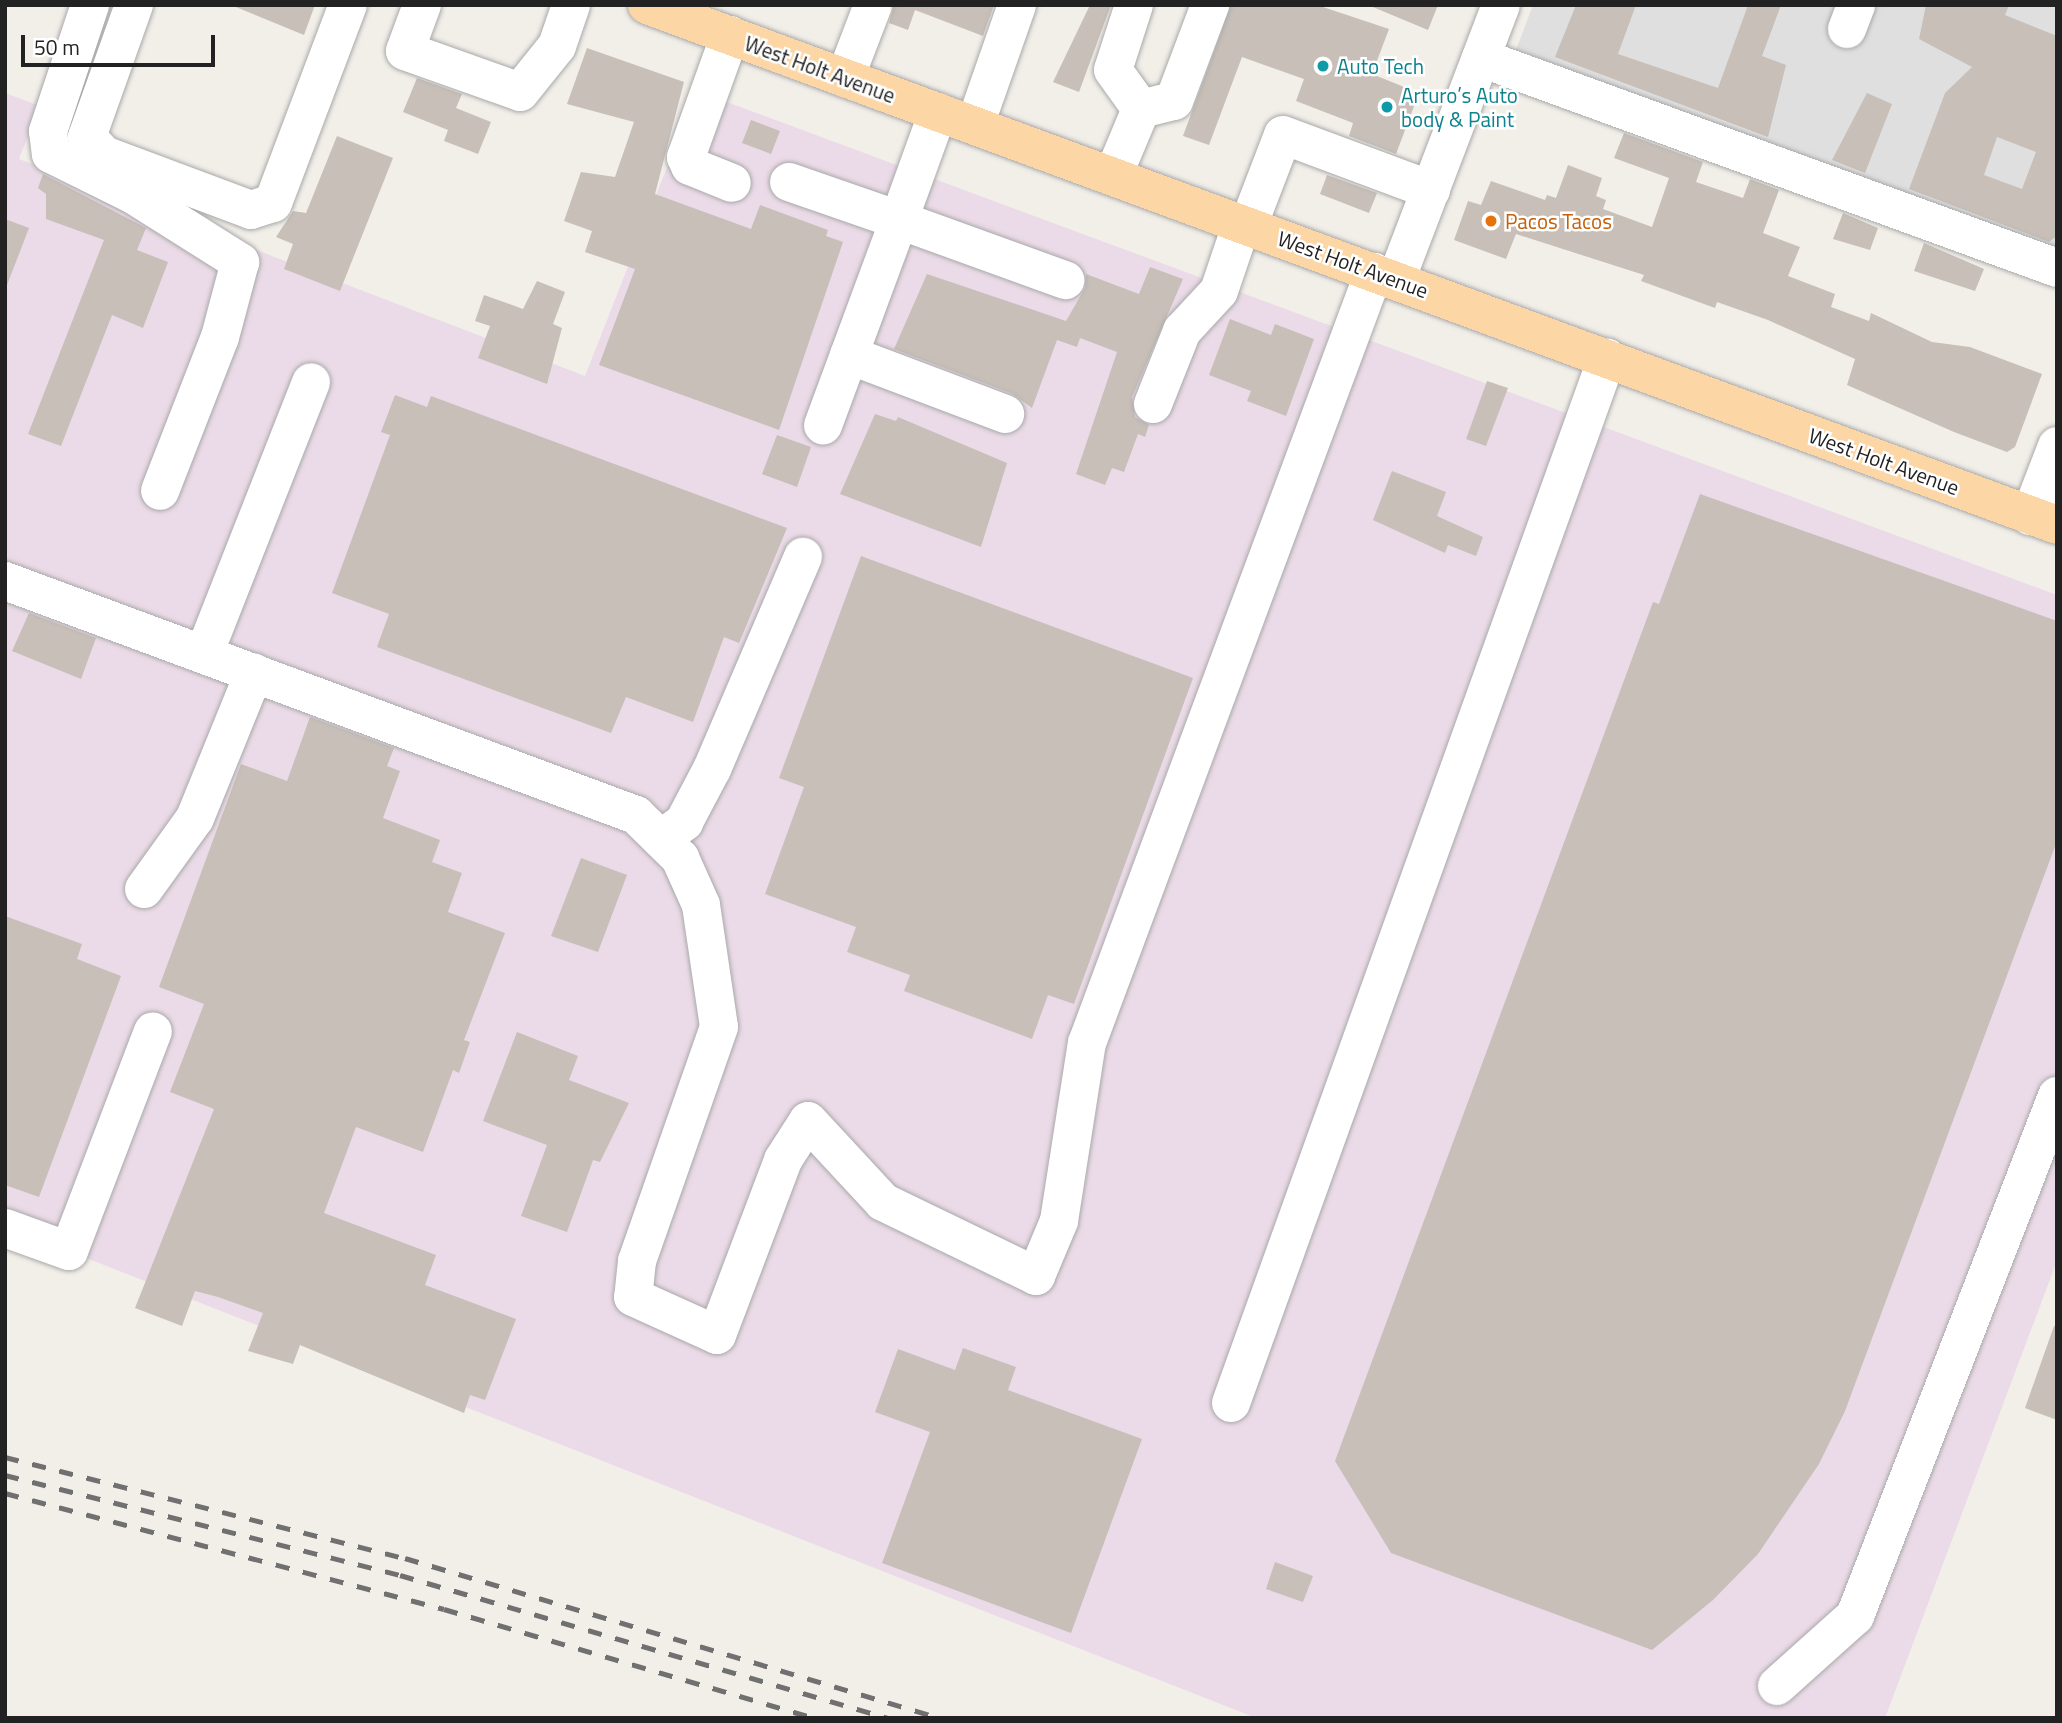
<!DOCTYPE html>
<html>
<head>
<meta charset="utf-8">
<style>
  body { margin:0 }
  #map { position:relative; width:2062px; height:1723px; overflow:hidden; background:#f2efe9; font-family:"Titillium Web",sans-serif }
  div>[style] { position:absolute }
  .residential>* { inset:0; background:#e0dfdf }
  .industrial>* { inset:0; background:#ebdbe8 }
  .building>* { inset:0; background:#c7bfb8 }
  .roads { filter:drop-shadow(0 0 2px #a9a9a9) drop-shadow(0 0 2px #a9a9a9) }
  .minor>* { height:38px; margin:-19px; padding:0 19px; transform-origin:19px; border-radius:19px; background:#fff }
  .major>* { height:38px; margin:-19px; padding:0 19px; transform-origin:19px; border-radius:19px; background:#fcd6a4 }
  .rail>* { height:5px; margin-top:-2.5px; transform-origin:0; background:repeating-linear-gradient(90deg,#707070 0 14px,transparent 0 28px) }
  .dots>* { width:19px; height:19px; translate:-50% -50%; box-sizing:border-box; border:4px solid #fff; border-radius:50% }
  span { translate:-50% -50%; white-space:nowrap; text-align:center; line-height:1.15; -webkit-text-stroke:5px #fff; paint-order:stroke }
  .culture-label { font-size:21px; color:#0d838f }
  .left { translate:0 -50%; text-align:left }
  .street-label { font-size:21px; color:#222 }
  .food-label { font-size:21px; color:#c56008 }
  .frame { position:absolute; inset:0; border:7px solid #222; pointer-events:none }
  .scale { position:absolute; left:21px; top:35px; width:194px; height:32px; box-sizing:border-box; border:4px solid #222; border-top:0; padding-left:9px; font-size:21px; line-height:24px; white-space:nowrap; color:#222; -webkit-text-stroke:5px #fff; paint-order:stroke }
</style>
</head>
<body>
<div id="map">
  <div class="residential">
    <div style="clip-path:polygon(1533px 5px,2057px 5px,2057px 250px,1516px 50px)"></div>
  </div>
  <div class="industrial">
    <div style="clip-path:polygon(697px 91px,2057px 595px,2057px 1261px,1885px 1718px,1256px 1718px,5px 1226px,5px 93px,40px 106px,19px 159px,585px 376px)"></div>
  </div>
  <div class="building">
    <div style="clip-path:polygon(231px 5px,315px 5px,304px 35px)"></div>
    <div style="clip-path:polygon(894px 5px,994px 5px,983px 36px,915px 10px,908px 30px,889px 23px)"></div>
    <div style="clip-path:polygon(1090px 5px,1111px 5px,1079px 92px,1053px 82px)"></div>
    <div style="clip-path:polygon(1231px 5px,1317px 5px,1389px 29px,1372px 74px,1419px 93px,1396px 154px,1349px 136px,1353px 123px,1296px 101px,1304px 79px,1242px 57px,1209px 145px,1183px 136px)"></div>
    <div style="clip-path:polygon(1368px 5px,1438px 5px,1428px 30px)"></div>
    <div style="clip-path:polygon(1576px 5px,1636px 5px,1618px 54px,1718px 88px,1748px 5px,1781px 5px,1762px 56px,1786px 65px,1768px 137px,1555px 57px)"></div>
    <div style="clip-path:polygon(evenodd,1926px 5px,2009px 5px,2005px 15px,2057px 36px,2057px 236px,2049px 242px,1909px 189px,1945px 93px,1972px 67px,1919px 39px,1926px 5px,1997px 137px,2036px 152px,2022px 189px,1984px 175px,1997px 137px)"></div>
    <div style="clip-path:polygon(587px 48px,684px 82px,655px 194px,751px 229px,760px 205px,828px 230px,826px 236px,843px 242px,779px 430px,599px 365px,635px 269px,585px 252px,592px 231px,564px 221px,581px 172px,615px 177px,634px 122px,567px 104px)"></div>
    <div style="clip-path:polygon(417px 78px,462px 94px,456px 108px,491px 122px,478px 154px,444px 141px,448px 130px,403px 112px)"></div>
    <div style="clip-path:polygon(1867px 93px,1892px 104px,1865px 173px,1832px 160px)"></div>
    <div style="clip-path:polygon(751px 120px,780px 131px,771px 154px,742px 143px)"></div>
    <div style="clip-path:polygon(1624px 133px,1703px 162px,1696px 182px,1743px 198px,1750px 179px,1779px 190px,1763px 233px,1800px 247px,1788px 276px,1835px 294px,1831px 307px,1869px 321px,1871px 313px,1932px 342px,1970px 347px,2042px 374px,2015px 447px,2007px 452px,1954px 432px,1847px 385px,1855px 359px,1768px 320px,1717px 302px,1715px 308px,1641px 281px,1644px 275px,1516px 234px,1506px 259px,1454px 240px,1468px 201px,1481px 205px,1491px 181px,1545px 200px,1547px 195px,1556px 198px,1568px 165px,1602px 178px,1596px 196px,1606px 200px,1603px 209px,1652px 227px,1669px 178px,1614px 158px)"></div>
    <div style="clip-path:polygon(337px 136px,393px 158px,340px 291px,284px 269px,293px 244px,276px 237px,293px 211px,306px 213px)"></div>
    <div style="clip-path:polygon(43px 174px,146px 228px,137px 250px,168px 262px,143px 328px,112px 315px,61px 446px,28px 434px,104px 240px,46px 219px,46px 194px,38px 188px)"></div>
    <div style="clip-path:polygon(1327px 175px,1377px 193px,1369px 213px,1320px 194px)"></div>
    <div style="clip-path:polygon(1843px 213px,1878px 228px,1870px 250px,1833px 239px)"></div>
    <div style="clip-path:polygon(5px 219px,29px 228px,7px 285px,5px 284px)"></div>
    <div style="clip-path:polygon(1924px 243px,1984px 269px,1975px 291px,1914px 271px)"></div>
    <div style="clip-path:polygon(1150px 267px,1183px 279px,1132px 397px,1135px 417px,1149px 425px,1145px 437px,1138px 434px,1124px 472px,1112px 468px,1105px 485px,1076px 474px,1117px 352px,1080px 338px,1077px 347px,1057px 340px,1032px 408px,1013px 394px,894px 349px,927px 274px,1066px 321px,1085px 288px,1086px 274px,1139px 294px)"></div>
    <div style="clip-path:polygon(537px 281px,565px 292px,553px 324px,562px 328px,547px 384px,478px 358px,490px 326px,475px 321px,484px 295px,523px 309px)"></div>
    <div style="clip-path:polygon(1230px 319px,1271px 335px,1275px 324px,1314px 339px,1286px 416px,1247px 401px,1251px 391px,1209px 375px)"></div>
    <div style="clip-path:polygon(1487px 381px,1508px 388px,1486px 446px,1466px 439px)"></div>
    <div style="clip-path:polygon(395px 395px,427px 407px,431px 396px,787px 528px,739px 643px,724px 637px,693px 722px,626px 697px,611px 733px,377px 647px,389px 614px,332px 593px,390px 435px,381px 432px)"></div>
    <div style="clip-path:polygon(875px 414px,896px 421px,898px 417px,1007px 463px,981px 547px,840px 494px)"></div>
    <div style="clip-path:polygon(777px 435px,811px 447px,797px 487px,762px 474px)"></div>
    <div style="clip-path:polygon(1392px 471px,1446px 492px,1437px 516px,1483px 537px,1476px 556px,1448px 545px,1445px 553px,1373px 520px)"></div>
    <div style="clip-path:polygon(1700px 494px,2057px 621px,2057px 841px,1845px 1411px,1819px 1464px,1758px 1554px,1713px 1600px,1652px 1650px,1391px 1553px,1335px 1461px,1653px 602px,1659px 604px)"></div>
    <div style="clip-path:polygon(861px 556px,1193px 678px,1074px 1004px,1048px 995px,1032px 1039px,904px 991px,910px 975px,847px 952px,856px 927px,765px 894px,804px 787px,779px 778px)"></div>
    <div style="clip-path:polygon(29px 613px,96px 638px,81px 679px,12px 651px)"></div>
    <div style="clip-path:polygon(310px 717px,394px 748px,387px 766px,400px 771px,383px 818px,440px 840px,432px 862px,462px 873px,448px 912px,505px 933px,464px 1040px,470px 1042px,459px 1073px,453px 1070px,423px 1152px,356px 1127px,324px 1213px,436px 1255px,425px 1285px,516px 1319px,485px 1400px,470px 1395px,464px 1413px,300px 1345px,293px 1364px,248px 1351px,263px 1313px,218px 1297px,195px 1291px,182px 1326px,135px 1308px,214px 1109px,170px 1092px,204px 1004px,159px 987px,241px 764px,287px 781px)"></div>
    <div style="clip-path:polygon(581px 858px,627px 875px,598px 952px,551px 936px)"></div>
    <div style="clip-path:polygon(5px 916px,82px 944px,77px 959px,121px 976px,39px 1197px,5px 1185px)"></div>
    <div style="clip-path:polygon(517px 1032px,578px 1056px,569px 1080px,629px 1103px,600px 1162px,593px 1160px,567px 1232px,521px 1216px,547px 1145px,483px 1121px)"></div>
    <div style="clip-path:polygon(2054px 1326px,2057px 1327px,2057px 1420px,2025px 1408px)"></div>
    <div style="clip-path:polygon(963px 1348px,1016px 1367px,1008px 1390px,1142px 1439px,1071px 1633px,882px 1563px,930px 1432px,875px 1412px,898px 1349px,955px 1370px)"></div>
    <div style="clip-path:polygon(1275px 1562px,1313px 1576px,1303px 1602px,1266px 1589px)"></div>
  </div>
  <div class="roads">
    <div class="minor">
      <div style="left:90px;top:5px;width:133px;rotate:108.4deg"></div>
      <div style="left:48px;top:131px;width:23px;rotate:83deg"></div>
      <div style="left:51px;top:154px;width:90px;rotate:26.3deg"></div>
      <div style="left:132px;top:194px;width:128px;rotate:32.2deg"></div>
      <div style="left:240px;top:262px;width:78px;rotate:104.9deg"></div>
      <div style="left:220px;top:337px;width:165px;rotate:111.3deg"></div>
      <div style="left:134px;top:5px;width:140px;rotate:109.6deg"></div>
      <div style="left:87px;top:137px;width:25px;rotate:47deg"></div>
      <div style="left:104px;top:155px;width:157px;rotate:20.5deg"></div>
      <div style="left:251px;top:210px;width:23px;rotate:-18deg"></div>
      <div style="left:273px;top:203px;width:212px;rotate:-69.3deg"></div>
      <div style="left:422px;top:5px;width:49px;rotate:110.3deg"></div>
      <div style="left:405px;top:51px;width:122px;rotate:19.6deg"></div>
      <div style="left:520px;top:92px;width:59px;rotate:-51.2deg"></div>
      <div style="left:557px;top:46px;width:43px;rotate:-71.1deg"></div>
      <div style="left:1134px;top:5px;width:68px;rotate:107.9deg"></div>
      <div style="left:1113px;top:70px;width:48px;rotate:54.3deg"></div>
      <div style="left:1847px;top:29px;width:26px;rotate:-69deg"></div>
      <div style="left:730px;top:35px;width:130px;rotate:109.8deg"></div>
      <div style="left:686px;top:157px;width:10px;rotate:66deg"></div>
      <div style="left:690px;top:166px;width:45px;rotate:22deg"></div>
      <div style="left:1481px;top:58px;width:613px;rotate:20.03deg"></div>
      <div style="left:845px;top:78px;width:78px;rotate:-69deg"></div>
      <div style="left:1141px;top:109px;width:34px;rotate:-14deg"></div>
      <div style="left:1174px;top:101px;width:103px;rotate:-69.4deg"></div>
      <div style="left:938px;top:112px;width:115px;rotate:109.9deg"></div>
      <div style="left:899px;top:220px;width:177px;rotate:19.9deg"></div>
      <div style="left:975px;top:125px;width:127px;rotate:-70.7deg"></div>
      <div style="left:1113px;top:176px;width:73px;rotate:-67.3deg"></div>
      <div style="left:789px;top:182px;width:116px;rotate:19.1deg"></div>
      <div style="left:899px;top:220px;width:219px;rotate:110.3deg"></div>
      <div style="left:1248px;top:226px;width:97px;rotate:-69deg"></div>
      <div style="left:1283px;top:135px;width:158px;rotate:20.4deg"></div>
      <div style="left:1396px;top:280px;width:294px;rotate:-69.1deg"></div>
      <div style="left:849px;top:355px;width:167px;rotate:20.7deg"></div>
      <div style="left:1153px;top:404px;width:79px;rotate:-68.3deg"></div>
      <div style="left:1182px;top:331px;width:54px;rotate:-47.2deg"></div>
      <div style="left:1219px;top:291px;width:72px;rotate:-71.3deg"></div>
      <div style="left:2030px;top:516px;width:75px;rotate:-68.9deg"></div>
      <div style="left:5px;top:581px;width:673px;rotate:20.35deg"></div>
      <div style="left:636px;top:815px;width:62px;rotate:44.3deg"></div>
      <div style="left:680px;top:858px;width:51px;rotate:65.9deg"></div>
      <div style="left:701px;top:905px;width:123px;rotate:81.6deg"></div>
      <div style="left:719px;top:1027px;width:248px;rotate:109.3deg"></div>
      <div style="left:637px;top:1261px;width:36px;rotate:96deg"></div>
      <div style="left:633px;top:1297px;width:92px;rotate:24.3deg"></div>
      <div style="left:717px;top:1335px;width:187px;rotate:-69.3deg"></div>
      <div style="left:783px;top:1160px;width:46px;rotate:-57.3deg"></div>
      <div style="left:808px;top:1121px;width:110px;rotate:47.2deg"></div>
      <div style="left:883px;top:1202px;width:170px;rotate:25.8deg"></div>
      <div style="left:1036px;top:1276px;width:60px;rotate:-67.3deg"></div>
      <div style="left:1059px;top:1221px;width:180px;rotate:-81.1deg"></div>
      <div style="left:1087px;top:1043px;width:823px;rotate:-69.58deg"></div>
      <div style="left:204px;top:654px;width:292px;rotate:-68.5deg"></div>
      <div style="left:661px;top:839px;width:29px;rotate:-36deg"></div>
      <div style="left:684px;top:822px;width:60px;rotate:-62.2deg"></div>
      <div style="left:712px;top:769px;width:231px;rotate:-66.8deg"></div>
      <div style="left:144px;top:889px;width:87px;rotate:-54.3deg"></div>
      <div style="left:195px;top:818px;width:157px;rotate:-67.9deg"></div>
      <div style="left:5px;top:1228px;width:68px;rotate:19.8deg"></div>
      <div style="left:69px;top:1251px;width:235px;rotate:-69.1deg"></div>
      <div style="left:1231px;top:1403px;width:1111px;rotate:-70.21deg"></div>
      <div style="left:1777px;top:1686px;width:105px;rotate:-41.9deg"></div>
      <div style="left:1855px;top:1616px;width:558px;rotate:-68.77deg"></div>
    </div>
    <div class="major">
      <div style="left:647px;top:5px;width:1503px;rotate:20.24deg"></div>
    </div>
  </div>
  <div class="rail">
    <div style="left:5px;top:1457px;width:413px;rotate:14.2deg"></div>
    <div style="left:405px;top:1558px;width:558px;rotate:16.65deg"></div>
    <div style="left:5px;top:1475px;width:407px;rotate:14.2deg"></div>
    <div style="left:400px;top:1575px;width:509px;rotate:16.33deg"></div>
    <div style="left:5px;top:1493px;width:454px;rotate:14.8deg"></div>
    <div style="left:444px;top:1609px;width:387px;rotate:16.4deg"></div>
  </div>
  <div class="dots">
    <div style="left:1323px;top:66px;background:#0f9aa8"></div>
    <div style="left:1387px;top:107px;background:#0f9aa8"></div>
    <div style="left:1491px;top:221px;background:#e8710a"></div>
  </div>
  <div class="culture-label">
    <span class="left" style="left:1337px;top:66px">Auto Tech</span>
    <span class="left" style="left:1401px;top:107px">Arturo’s Auto<br>body &amp; Paint</span>
  </div>
  <div class="street-label">
    <span style="left:820px;top:69px;rotate:20deg">West Holt Avenue</span>
    <span style="left:1353px;top:264px;rotate:20deg">West Holt Avenue</span>
    <span style="left:1884px;top:461px;rotate:20deg">West Holt Avenue</span>
  </div>
  <div class="food-label">
    <span class="left" style="left:1505px;top:221px">Pacos Tacos</span>
  </div>
  <div class="frame"></div>
  <div class="scale">50 m</div>
</div>
</body>
</html>
